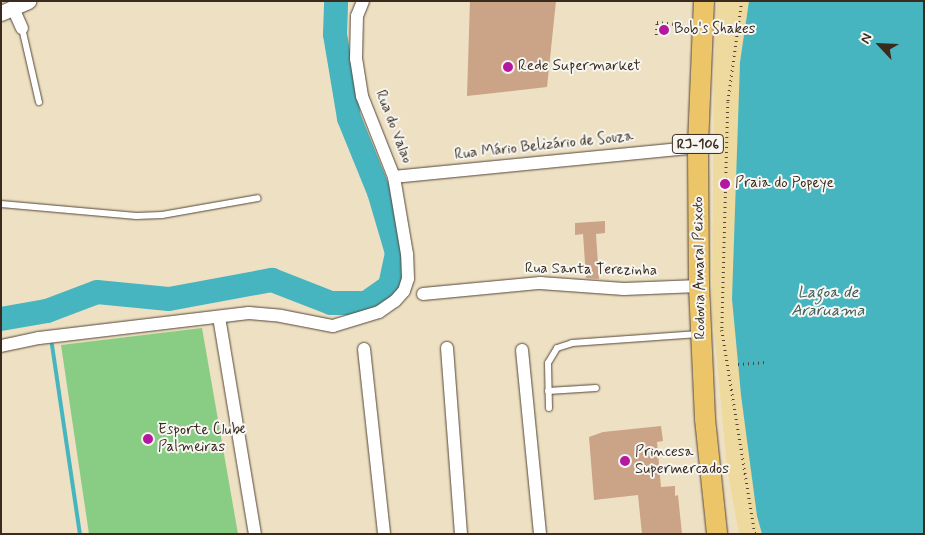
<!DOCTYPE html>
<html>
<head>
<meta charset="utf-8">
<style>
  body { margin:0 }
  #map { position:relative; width:925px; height:535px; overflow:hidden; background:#eee1c3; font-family:Mynerve,sans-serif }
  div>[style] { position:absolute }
  .green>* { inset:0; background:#89cc84 }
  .sand>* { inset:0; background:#eeda9e }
  .water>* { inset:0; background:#47b5c0 }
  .stream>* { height:4px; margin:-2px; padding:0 2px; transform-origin:2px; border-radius:2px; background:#47b5c0 }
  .river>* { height:24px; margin:-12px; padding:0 12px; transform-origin:12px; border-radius:12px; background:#47b5c0 }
  .building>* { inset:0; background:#cba387 }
  .path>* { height:2.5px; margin-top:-1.25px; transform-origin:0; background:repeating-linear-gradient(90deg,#564537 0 1px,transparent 0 5px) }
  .roads { filter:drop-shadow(0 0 1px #564537) drop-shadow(0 0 1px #564537) }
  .service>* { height:6px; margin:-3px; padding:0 3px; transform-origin:3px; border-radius:3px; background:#fff }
  .minor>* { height:12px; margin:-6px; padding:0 6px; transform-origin:6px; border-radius:6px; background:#fff }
  .tertiary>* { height:15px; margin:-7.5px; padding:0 7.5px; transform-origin:7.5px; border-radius:7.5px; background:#fff }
  .trunk>* { height:20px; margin:-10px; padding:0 10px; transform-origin:10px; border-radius:10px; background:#edc569 }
  .dots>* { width:14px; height:14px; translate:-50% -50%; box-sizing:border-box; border:2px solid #f6f6f2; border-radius:50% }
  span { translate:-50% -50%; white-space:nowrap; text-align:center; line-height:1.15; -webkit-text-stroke:4px #f6f6f2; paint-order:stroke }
  .shield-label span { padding:1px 4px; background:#f6f6f2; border:1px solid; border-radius:4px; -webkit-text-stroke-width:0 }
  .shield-label { font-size:14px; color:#3b2a1e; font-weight:700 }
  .poi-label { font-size:15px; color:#3b2a1e }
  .left { translate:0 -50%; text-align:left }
  .street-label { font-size:15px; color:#3b2a1e }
  .water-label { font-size:16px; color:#3f5b57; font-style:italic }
  .frame { position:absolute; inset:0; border:2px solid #3b2a1e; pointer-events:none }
  .north { position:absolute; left:855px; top:20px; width:50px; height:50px; -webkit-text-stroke:4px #f6f6f2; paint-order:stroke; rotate:295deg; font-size:14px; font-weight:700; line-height:20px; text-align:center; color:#3b2a1e }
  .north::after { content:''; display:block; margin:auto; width:18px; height:22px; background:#3b2a1e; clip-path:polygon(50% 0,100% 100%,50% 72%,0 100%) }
</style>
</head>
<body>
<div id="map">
  <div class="green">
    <div style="clip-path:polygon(202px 328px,238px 534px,89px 534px,61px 345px)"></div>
  </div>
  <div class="sand">
    <div style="clip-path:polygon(717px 1px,749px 1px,740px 62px,738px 364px,757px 516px,762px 534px,739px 534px,727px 468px,712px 308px,714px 69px)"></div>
  </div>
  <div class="water">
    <div style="clip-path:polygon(749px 1px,924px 1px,924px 534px,762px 534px,757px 516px,741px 395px,732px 299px,740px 62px)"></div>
  </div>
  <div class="stream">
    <div style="left:47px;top:311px;width:10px;rotate:79deg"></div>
    <div style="left:52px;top:345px;width:191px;rotate:81.6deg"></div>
  </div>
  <div class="river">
    <div style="left:1px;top:319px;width:47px;rotate:-9.9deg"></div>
    <div style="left:47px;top:311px;width:53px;rotate:-20.8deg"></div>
    <div style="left:97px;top:292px;width:72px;rotate:5.6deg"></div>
    <div style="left:169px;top:299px;width:105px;rotate:-10.5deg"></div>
    <div style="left:272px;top:280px;width:63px;rotate:21.3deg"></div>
    <div style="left:331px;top:303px;width:35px"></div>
    <div style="left:366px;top:303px;width:29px;rotate:-35deg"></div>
    <div style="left:390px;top:286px;width:34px;rotate:-78deg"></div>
    <div style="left:397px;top:253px;width:64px;rotate:-106.4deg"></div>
    <div style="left:379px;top:192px;width:80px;rotate:-112.1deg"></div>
    <div style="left:349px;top:118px;width:85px;rotate:-99.5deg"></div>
    <div style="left:335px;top:34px;width:33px;rotate:-88deg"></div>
  </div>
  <div class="building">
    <div style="clip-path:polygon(470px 1px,556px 1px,547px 87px,467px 96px)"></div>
    <div style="clip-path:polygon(605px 221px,605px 233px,596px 234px,599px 279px,586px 278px,583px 234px,575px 235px,575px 223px)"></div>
    <div style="clip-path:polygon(661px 426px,663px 441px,657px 442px,661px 487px,675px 486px,675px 496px,678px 495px,682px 534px,642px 534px,638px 495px,594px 500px,589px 437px,603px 432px)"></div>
  </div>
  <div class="path">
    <div style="left:742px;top:1px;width:102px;rotate:97.9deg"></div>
    <div style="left:728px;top:102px;width:228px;rotate:91.5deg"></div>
    <div style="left:722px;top:330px;width:207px;rotate:80.8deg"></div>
    <div style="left:656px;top:35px;width:13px;rotate:-86deg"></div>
    <div style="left:657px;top:22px;width:29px;rotate:6deg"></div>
    <div style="left:738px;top:364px;width:27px;rotate:-4deg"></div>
  </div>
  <div class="roads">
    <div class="service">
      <div style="left:22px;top:28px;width:76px;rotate:77.1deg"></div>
      <div style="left:1px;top:204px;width:136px;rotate:5.1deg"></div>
      <div style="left:136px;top:216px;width:26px;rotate:-2deg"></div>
      <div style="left:162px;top:215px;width:97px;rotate:-10deg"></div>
      <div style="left:548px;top:391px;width:48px;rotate:-3.6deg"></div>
      <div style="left:549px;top:408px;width:45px;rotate:-91.3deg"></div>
      <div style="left:548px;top:363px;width:17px;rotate:-59deg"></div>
      <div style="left:557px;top:348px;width:16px;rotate:-18deg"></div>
      <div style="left:572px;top:343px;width:127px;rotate:-4.1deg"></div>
    </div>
    <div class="minor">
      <div style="left:13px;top:8px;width:22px;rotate:66deg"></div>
      <div style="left:394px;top:177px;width:305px;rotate:-5.6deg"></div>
      <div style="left:423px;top:294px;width:118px;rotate:-5.4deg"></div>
      <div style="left:540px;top:283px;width:84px;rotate:4.1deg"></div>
      <div style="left:624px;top:289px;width:75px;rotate:-2.3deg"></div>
      <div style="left:219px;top:317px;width:220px;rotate:80.6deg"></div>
      <div style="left:1px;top:346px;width:39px;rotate:-12deg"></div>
      <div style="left:39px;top:338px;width:211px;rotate:-6.8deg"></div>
      <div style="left:249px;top:313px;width:32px;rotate:5deg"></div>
      <div style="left:281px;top:316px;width:53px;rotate:10.9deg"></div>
      <div style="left:333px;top:326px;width:48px;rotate:-16.9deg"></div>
      <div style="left:379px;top:312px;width:19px;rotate:-35deg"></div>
      <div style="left:395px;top:301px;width:13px;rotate:-48deg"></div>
      <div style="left:404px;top:291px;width:13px;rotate:-72deg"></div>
      <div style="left:408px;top:279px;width:25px;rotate:-92deg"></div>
      <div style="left:407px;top:254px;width:78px;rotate:-99.6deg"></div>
      <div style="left:394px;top:177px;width:87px;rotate:-111.6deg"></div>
      <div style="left:362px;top:96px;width:37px;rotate:-99deg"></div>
      <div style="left:356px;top:59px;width:43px;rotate:-88.7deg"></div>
      <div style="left:357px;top:16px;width:16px;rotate:-68deg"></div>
      <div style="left:447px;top:348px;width:187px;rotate:85.7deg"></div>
      <div style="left:364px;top:349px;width:186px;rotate:83.8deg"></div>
      <div style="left:522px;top:350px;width:185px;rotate:84.4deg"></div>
    </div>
    <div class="tertiary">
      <div style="left:1px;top:13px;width:30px;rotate:-24deg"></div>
    </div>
    <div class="trunk">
      <div style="left:704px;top:1px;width:146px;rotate:92.4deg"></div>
      <div style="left:698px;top:147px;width:139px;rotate:89.6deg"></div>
      <div style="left:699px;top:286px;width:133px;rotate:87.4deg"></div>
      <div style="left:705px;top:419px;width:116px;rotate:84deg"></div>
    </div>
  </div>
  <div class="dots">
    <div style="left:664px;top:30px;background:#b5179e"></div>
    <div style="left:508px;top:67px;background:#b5179e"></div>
    <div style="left:725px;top:184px;background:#b5179e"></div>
    <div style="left:148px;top:439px;background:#b5179e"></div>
    <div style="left:625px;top:461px;background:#b5179e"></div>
  </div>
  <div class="shield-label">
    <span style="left:698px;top:144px">RJ-106</span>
  </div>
  <div class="poi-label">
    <span class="left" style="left:674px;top:30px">Bob's Shakes</span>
    <span class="left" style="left:518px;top:67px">Rede Supermarket</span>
    <span class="left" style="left:735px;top:184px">Praia do Popeye</span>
    <span class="left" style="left:158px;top:439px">Esporte Clube<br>Palmeiras</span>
    <span class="left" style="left:635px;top:461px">Princesa<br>Supermercados</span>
  </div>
  <div class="street-label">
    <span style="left:393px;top:127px;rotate:69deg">Rua do Valao</span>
    <span style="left:544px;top:146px;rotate:-6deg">Rua Mário Belizário de Souza</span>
    <span style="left:700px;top:268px;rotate:-91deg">Rodovia Amaral Peixoto</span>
    <span style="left:591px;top:270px;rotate:1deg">Rua Santa Terezinha</span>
  </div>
  <div class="water-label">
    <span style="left:828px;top:302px">Lagoa de<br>Araruama</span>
  </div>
  <div class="frame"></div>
  <div class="north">N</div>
</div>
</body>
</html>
